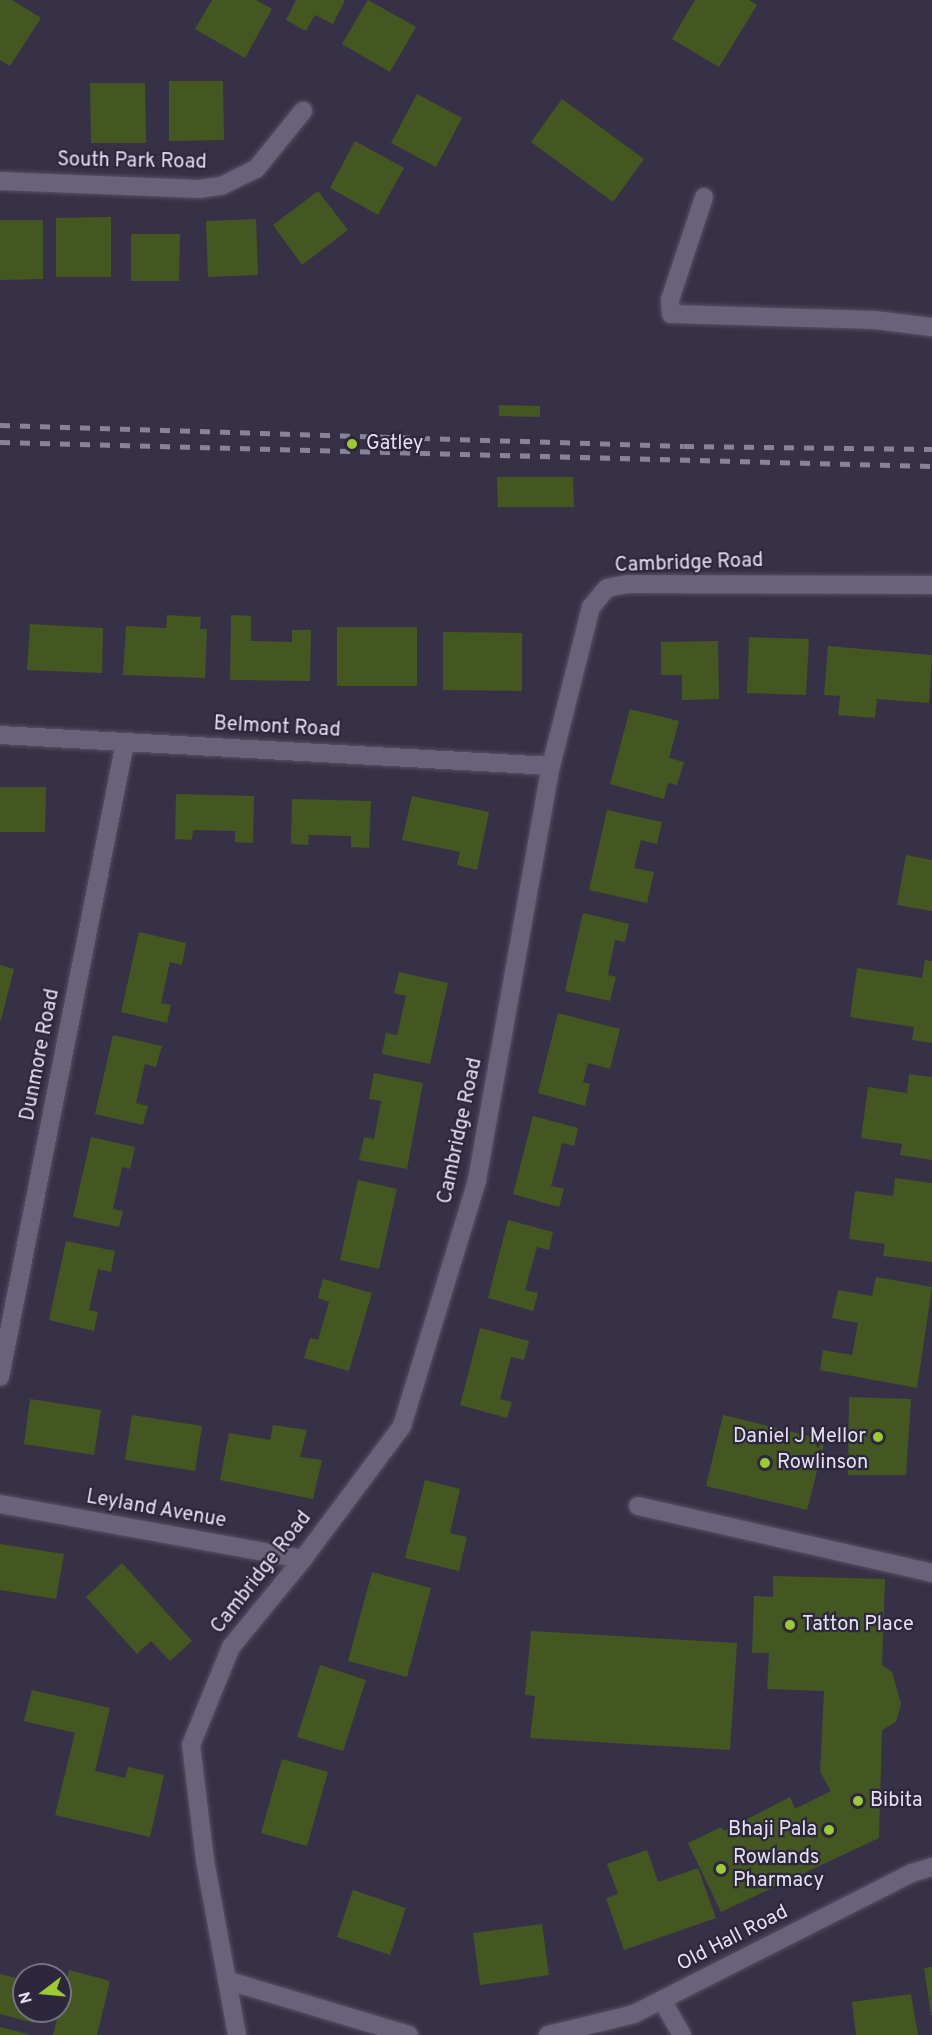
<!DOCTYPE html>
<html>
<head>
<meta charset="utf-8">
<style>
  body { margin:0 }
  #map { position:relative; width:932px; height:2035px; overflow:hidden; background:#373147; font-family:Overpass,sans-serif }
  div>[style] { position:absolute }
  .building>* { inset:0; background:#455720 }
  .roads { filter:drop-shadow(0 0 2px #565064) drop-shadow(0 0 2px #565064) }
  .lane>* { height:18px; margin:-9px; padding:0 9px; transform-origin:9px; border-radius:9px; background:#68627b }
  .street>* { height:18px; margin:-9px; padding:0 9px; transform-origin:9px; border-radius:9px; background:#68627b }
  .rail>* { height:4.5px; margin-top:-2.25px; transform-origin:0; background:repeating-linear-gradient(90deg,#888396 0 10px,transparent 0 20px) }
  .dots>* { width:16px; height:16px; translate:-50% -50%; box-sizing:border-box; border:3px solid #2d273d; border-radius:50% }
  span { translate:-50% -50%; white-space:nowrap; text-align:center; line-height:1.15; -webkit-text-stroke:4.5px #2d273d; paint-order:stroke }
  .street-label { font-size:20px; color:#e5e1f0 }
  .poi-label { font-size:20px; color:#e5e1f0 }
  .left { translate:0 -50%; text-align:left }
  .right { translate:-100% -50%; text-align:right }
  .north { position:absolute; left:12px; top:1963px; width:60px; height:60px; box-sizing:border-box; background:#2d273d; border:2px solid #777185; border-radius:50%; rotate:254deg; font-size:16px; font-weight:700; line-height:24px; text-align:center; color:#e5e1f0 }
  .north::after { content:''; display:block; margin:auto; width:21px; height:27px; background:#9cca31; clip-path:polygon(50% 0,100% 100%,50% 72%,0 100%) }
</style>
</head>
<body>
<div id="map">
  <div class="building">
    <div style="clip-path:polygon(0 0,12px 0,41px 18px,10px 66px,0 60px)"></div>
    <div style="clip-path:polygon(212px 0,256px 0,272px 9px,245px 58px,195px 29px)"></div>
    <div style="clip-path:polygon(296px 0,345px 0,333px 24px,315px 15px,306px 31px,286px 20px)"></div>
    <div style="clip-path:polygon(368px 0,416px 27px,390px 72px,342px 44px)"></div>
    <div style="clip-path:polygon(695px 0,749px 0,757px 5px,719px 67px,672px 39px)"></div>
    <div style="clip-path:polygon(169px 81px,223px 81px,224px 140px,169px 141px)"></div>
    <div style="clip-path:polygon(90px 83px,145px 83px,146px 143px,91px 143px)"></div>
    <div style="clip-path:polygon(417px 94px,462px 118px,436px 167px,391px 143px)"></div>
    <div style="clip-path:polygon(562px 99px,644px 159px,613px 202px,531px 142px)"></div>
    <div style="clip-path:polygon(355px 141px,404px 168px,378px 215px,330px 188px)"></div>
    <div style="clip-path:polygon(318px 191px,348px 230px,302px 265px,273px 225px)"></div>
    <div style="clip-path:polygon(111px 217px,111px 277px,56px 277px,56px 218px)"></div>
    <div style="clip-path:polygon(256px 219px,258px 275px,208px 277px,206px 221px)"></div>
    <div style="clip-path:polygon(0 220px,43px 220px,43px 279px,0 280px)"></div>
    <div style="clip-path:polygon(131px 234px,180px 234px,179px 281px,131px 281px)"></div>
    <div style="clip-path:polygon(499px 405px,540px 406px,540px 417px,499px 416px)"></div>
    <div style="clip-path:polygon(497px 477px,573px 477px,574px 507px,498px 507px)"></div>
    <div style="clip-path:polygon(167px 615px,201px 617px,200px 629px,207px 629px,205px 678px,123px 675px,126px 626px,166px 628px)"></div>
    <div style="clip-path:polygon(231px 615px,251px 616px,251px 641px,292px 642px,292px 630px,311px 630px,310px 681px,230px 680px)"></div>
    <div style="clip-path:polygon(30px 624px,103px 628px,102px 673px,27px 670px)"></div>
    <div style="clip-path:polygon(337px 627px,417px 627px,417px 686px,337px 686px)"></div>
    <div style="clip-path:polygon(443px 632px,522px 633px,522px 691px,443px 690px)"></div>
    <div style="clip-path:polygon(749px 637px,809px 639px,806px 695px,747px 693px)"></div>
    <div style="clip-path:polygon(718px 641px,719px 699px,682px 700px,682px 675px,661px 675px,661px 642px)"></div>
    <div style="clip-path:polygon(828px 646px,932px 655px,929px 703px,877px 699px,875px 718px,838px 715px,840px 696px,824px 695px)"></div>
    <div style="clip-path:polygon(630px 709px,679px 721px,669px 758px,684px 762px,677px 785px,668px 783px,664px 799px,610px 784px)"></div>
    <div style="clip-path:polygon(0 787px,46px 787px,45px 832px,0 832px)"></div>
    <div style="clip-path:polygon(176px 794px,254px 796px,253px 843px,235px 842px,235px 831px,193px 830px,192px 840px,175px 839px)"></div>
    <div style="clip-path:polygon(412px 796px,489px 812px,477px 870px,457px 865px,460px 852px,402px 840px)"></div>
    <div style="clip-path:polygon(292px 799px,371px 801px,369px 848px,351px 847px,351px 836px,309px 835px,308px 845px,291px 844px)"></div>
    <div style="clip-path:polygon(607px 810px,662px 822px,657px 844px,641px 840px,634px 868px,654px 872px,647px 903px,589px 890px)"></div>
    <div style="clip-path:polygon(906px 855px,932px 860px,932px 911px,897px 905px)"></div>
    <div style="clip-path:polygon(583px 913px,629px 924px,625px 942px,615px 940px,608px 975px,616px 977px,610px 1001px,565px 991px)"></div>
    <div style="clip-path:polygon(139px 932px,186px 943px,182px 965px,170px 962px,161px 1003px,171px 1005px,167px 1023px,121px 1012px)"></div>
    <div style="clip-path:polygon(925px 960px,932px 961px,932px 1043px,912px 1040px,914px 1027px,850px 1017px,857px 968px,922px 978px)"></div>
    <div style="clip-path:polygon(0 965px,14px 969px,1px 1020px,0 1020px)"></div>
    <div style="clip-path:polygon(399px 972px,448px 983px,430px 1064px,382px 1054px,386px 1033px,397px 1035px,406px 996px,394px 993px)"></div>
    <div style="clip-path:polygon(558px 1013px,620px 1029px,610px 1069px,588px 1063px,583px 1082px,590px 1084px,585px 1106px,538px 1093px)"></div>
    <div style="clip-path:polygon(113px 1035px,162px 1046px,156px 1067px,145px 1064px,136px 1103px,148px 1106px,143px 1125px,95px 1114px)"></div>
    <div style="clip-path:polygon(374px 1073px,423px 1083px,407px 1169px,359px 1160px,364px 1137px,374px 1139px,381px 1101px,369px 1099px)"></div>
    <div style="clip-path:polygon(909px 1074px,932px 1077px,932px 1160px,900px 1155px,902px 1144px,861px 1138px,868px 1087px,907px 1093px)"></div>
    <div style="clip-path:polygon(533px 1116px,578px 1128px,574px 1146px,562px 1143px,551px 1186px,564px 1189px,559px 1207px,513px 1194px)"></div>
    <div style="clip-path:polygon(91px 1137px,135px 1147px,130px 1169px,122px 1167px,113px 1209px,123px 1211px,119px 1227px,73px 1217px)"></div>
    <div style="clip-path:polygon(895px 1178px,932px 1183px,932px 1262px,883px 1256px,885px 1244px,849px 1239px,855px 1191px,893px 1196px)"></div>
    <div style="clip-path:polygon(358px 1180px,397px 1189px,379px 1269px,340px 1260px)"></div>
    <div style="clip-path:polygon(508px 1220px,553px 1232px,549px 1250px,537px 1247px,525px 1290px,538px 1293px,533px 1311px,488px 1298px)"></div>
    <div style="clip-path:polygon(66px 1241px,115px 1251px,111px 1272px,98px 1269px,89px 1310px,98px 1312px,94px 1331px,49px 1320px)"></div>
    <div style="clip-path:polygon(876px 1277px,932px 1287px,917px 1388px,820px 1370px,823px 1350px,852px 1355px,858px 1323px,832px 1318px,838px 1290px,872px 1296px)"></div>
    <div style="clip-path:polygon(323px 1279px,372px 1293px,349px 1371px,304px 1358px,310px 1338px,318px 1340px,329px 1302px,318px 1298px)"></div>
    <div style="clip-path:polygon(480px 1328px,529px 1341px,524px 1360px,511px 1357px,500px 1399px,512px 1402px,507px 1418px,460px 1405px)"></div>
    <div style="clip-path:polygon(849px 1397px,911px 1399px,906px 1475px,848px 1475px)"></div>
    <div style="clip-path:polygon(30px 1399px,101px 1410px,94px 1455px,24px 1444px)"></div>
    <div style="clip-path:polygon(132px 1415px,202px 1426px,195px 1471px,125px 1460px)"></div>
    <div style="clip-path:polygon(723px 1415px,825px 1440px,807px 1510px,706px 1486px)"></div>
    <div style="clip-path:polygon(273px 1425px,307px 1430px,300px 1457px,322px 1460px,313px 1499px,220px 1480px,229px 1433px,270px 1440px)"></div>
    <div style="clip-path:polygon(425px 1480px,460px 1489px,450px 1533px,467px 1537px,459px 1571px,405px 1558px)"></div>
    <div style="clip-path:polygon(0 1544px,64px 1554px,56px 1599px,0 1590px)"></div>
    <div style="clip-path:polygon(122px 1563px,192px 1641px,170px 1661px,151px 1641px,137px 1654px,86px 1597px)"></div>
    <div style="clip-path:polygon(372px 1572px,431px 1588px,407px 1677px,348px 1661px)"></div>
    <div style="clip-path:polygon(773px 1576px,885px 1579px,882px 1665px,892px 1672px,901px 1704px,896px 1722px,882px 1730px,879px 1838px,721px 1912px,688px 1843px,721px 1827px,724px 1831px,790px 1797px,795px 1809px,831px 1791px,820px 1772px,824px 1691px,767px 1689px,769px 1653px,752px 1653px,754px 1596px,773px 1597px)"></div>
    <div style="clip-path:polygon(531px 1631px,737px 1643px,730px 1750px,530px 1738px,535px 1696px,525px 1695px)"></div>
    <div style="clip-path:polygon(320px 1665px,366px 1680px,343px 1751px,297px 1737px)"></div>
    <div style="clip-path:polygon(32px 1690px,110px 1708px,95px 1771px,125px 1778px,128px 1767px,164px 1775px,150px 1837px,55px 1815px,75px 1733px,24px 1721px)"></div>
    <div style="clip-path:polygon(282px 1759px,328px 1772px,307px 1846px,261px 1833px)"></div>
    <div style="clip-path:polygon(647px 1850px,658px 1882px,698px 1868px,716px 1918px,624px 1950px,606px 1898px,618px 1894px,607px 1864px)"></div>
    <div style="clip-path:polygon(353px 1890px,406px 1908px,390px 1955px,337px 1937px)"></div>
    <div style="clip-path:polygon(542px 1924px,549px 1975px,480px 1985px,473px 1933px)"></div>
    <div style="clip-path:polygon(932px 1967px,932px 2015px,931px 2015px,924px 1968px)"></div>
    <div style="clip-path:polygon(69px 1970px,110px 1981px,97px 2035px,53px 2035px)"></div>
    <div style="clip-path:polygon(0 1974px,24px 1980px,24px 2011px,37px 2011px,34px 2023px,0 2014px)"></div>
    <div style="clip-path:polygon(911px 1994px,918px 2035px,856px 2035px,852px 2002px)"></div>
    <div style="clip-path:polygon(0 2027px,28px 2034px,28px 2035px,0 2035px)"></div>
  </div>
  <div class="roads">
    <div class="lane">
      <div style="left:704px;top:197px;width:108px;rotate:108.3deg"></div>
      <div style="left:670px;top:300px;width:14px;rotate:86deg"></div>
      <div style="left:671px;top:314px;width:204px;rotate:1.7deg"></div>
      <div style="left:875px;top:320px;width:57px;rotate:7deg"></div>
      <div style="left:638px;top:1506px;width:302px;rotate:12.8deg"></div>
      <div style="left:662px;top:2000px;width:40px;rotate:60.3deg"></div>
    </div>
    <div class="street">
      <div style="left:0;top:181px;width:199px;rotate:2.3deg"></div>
      <div style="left:199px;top:189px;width:22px;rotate:-8deg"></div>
      <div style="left:221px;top:186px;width:39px;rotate:-26deg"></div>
      <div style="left:256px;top:169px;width:75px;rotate:-51deg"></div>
      <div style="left:0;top:735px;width:552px;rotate:3.22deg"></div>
      <div style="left:0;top:1377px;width:647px;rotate:-78.86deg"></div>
      <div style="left:0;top:1504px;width:308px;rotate:10.3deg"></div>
      <div style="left:229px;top:1981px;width:188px;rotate:16.7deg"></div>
      <div style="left:237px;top:2035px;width:178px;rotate:-100.4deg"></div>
      <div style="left:205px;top:1860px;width:116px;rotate:-96.9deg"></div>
      <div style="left:191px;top:1745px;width:106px;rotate:-67.8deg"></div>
      <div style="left:231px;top:1647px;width:114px;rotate:-50.7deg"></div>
      <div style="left:303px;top:1559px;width:166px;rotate:-53.3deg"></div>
      <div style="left:402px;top:1426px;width:257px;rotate:-73deg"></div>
      <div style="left:477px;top:1180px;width:421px;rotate:-79.9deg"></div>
      <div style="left:551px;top:766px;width:164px;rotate:-75.9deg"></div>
      <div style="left:591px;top:607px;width:25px;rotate:-50deg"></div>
      <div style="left:607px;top:588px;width:20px;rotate:-11deg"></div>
      <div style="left:627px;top:584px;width:305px;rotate:0.2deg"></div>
      <div style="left:548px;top:2035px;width:89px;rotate:-13.7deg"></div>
      <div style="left:634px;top:2014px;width:312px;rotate:-26.9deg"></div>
      <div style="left:912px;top:1873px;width:21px;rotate:-17deg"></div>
    </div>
  </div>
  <div class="rail">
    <div style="left:0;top:425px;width:684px;rotate:1.76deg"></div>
    <div style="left:684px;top:446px;width:248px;rotate:0.7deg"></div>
    <div style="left:0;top:442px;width:932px;rotate:1.48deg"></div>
  </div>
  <div class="dots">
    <div style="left:352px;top:444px;background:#9cca31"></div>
    <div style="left:878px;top:1437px;background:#9cca31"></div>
    <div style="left:765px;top:1463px;background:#9cca31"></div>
    <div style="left:790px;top:1625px;background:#9cca31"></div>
    <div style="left:858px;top:1801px;background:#9cca31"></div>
    <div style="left:829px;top:1830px;background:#9cca31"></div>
    <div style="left:721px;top:1869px;background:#9cca31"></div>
  </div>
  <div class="street-label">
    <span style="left:132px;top:162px;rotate:1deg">South Park Road</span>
    <span style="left:689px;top:564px;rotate:-2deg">Cambridge Road</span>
    <span style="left:277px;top:728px;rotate:3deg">Belmont Road</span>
    <span style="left:41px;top:1055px;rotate:-79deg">Dunmore Road</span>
    <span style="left:461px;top:1131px;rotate:-78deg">Cambridge Road</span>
    <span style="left:156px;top:1510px;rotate:10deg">Leyland Avenue</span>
    <span style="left:262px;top:1573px;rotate:-52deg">Cambridge Road</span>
    <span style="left:733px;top:1939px;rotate:-27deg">Old Hall Road</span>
  </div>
  <div class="poi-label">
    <span class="left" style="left:366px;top:444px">Gatley</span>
    <span class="right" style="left:866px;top:1437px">Daniel J Mellor</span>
    <span class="left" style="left:777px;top:1463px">Rowlinson</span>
    <span class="left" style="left:802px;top:1625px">Tatton Place</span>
    <span class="left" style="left:870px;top:1801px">Bibita</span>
    <span class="right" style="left:817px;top:1830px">Bhaji Pala</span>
    <span class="left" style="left:733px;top:1870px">Rowlands<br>Pharmacy</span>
  </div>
  <div class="north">N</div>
</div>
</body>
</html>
